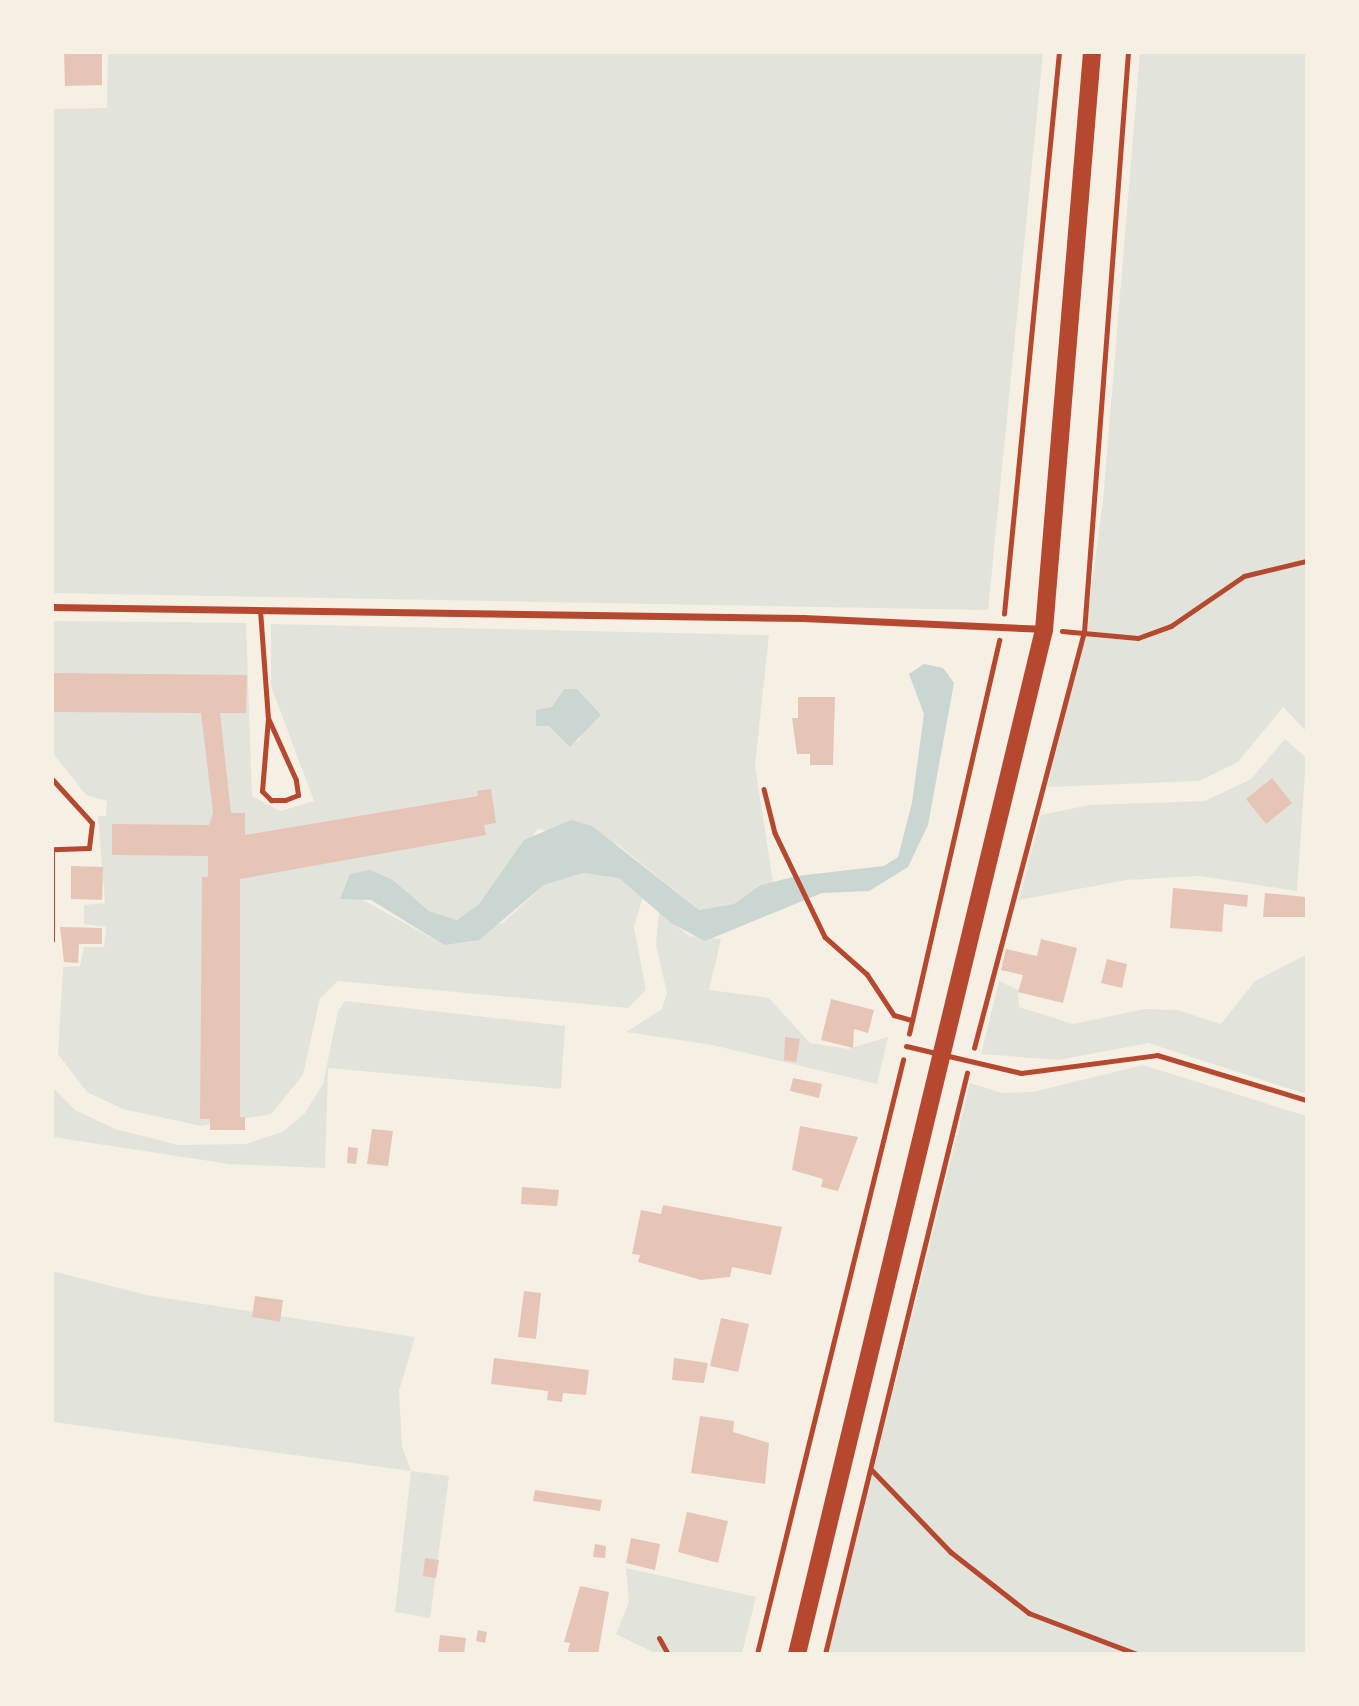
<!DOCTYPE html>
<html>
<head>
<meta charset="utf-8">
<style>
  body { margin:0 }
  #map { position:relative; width:1359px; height:1706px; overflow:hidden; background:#f6efe4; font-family:Inter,sans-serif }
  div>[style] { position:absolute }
  .green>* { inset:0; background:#e2e4dc }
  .water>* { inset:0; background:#c9d6d2 }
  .building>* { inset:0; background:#e6c5b7 }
  .path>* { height:4.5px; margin:-2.25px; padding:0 2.25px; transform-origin:2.25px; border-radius:2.25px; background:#b5482f }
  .service>* { height:5px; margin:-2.5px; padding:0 2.5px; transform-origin:2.5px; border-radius:2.5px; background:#b5482f }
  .minor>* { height:7px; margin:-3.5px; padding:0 3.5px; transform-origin:3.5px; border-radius:3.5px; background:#b5482f }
  .primary>* { height:18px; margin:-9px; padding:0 9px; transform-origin:9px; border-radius:9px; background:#b5482f }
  span { translate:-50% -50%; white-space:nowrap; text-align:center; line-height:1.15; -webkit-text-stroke:5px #f6efe4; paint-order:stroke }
  .frame { position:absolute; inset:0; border:54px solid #f6efe4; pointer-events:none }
</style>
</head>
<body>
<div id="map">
  <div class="green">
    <div style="clip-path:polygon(108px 53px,1043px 53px,988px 610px,53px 593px,53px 109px,107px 108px)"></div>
    <div style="clip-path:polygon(1140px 53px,1306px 53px,1306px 731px,1283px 707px,1238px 762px,1199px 781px,1048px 787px,1086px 627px,1103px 501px)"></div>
    <div style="clip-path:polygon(evenodd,53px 621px,246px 623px,252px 796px,280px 811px,314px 801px,271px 686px,271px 624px,769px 635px,755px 766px,773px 882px,734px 904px,699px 910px,617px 844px,538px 829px,479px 904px,457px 920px,429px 911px,393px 880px,356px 896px,444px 945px,504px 922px,544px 885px,583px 873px,619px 877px,643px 897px,634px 927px,646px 990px,628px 1008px,338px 981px,320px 998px,303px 1075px,271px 1114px,201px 1126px,123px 1109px,87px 1092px,58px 1054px,63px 967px,80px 966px,84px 947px,104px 947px,106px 927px,84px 924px,84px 905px,105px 903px,98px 816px,106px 816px,107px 801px,86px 795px,53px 753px,53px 621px,559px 695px,580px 698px,593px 711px,578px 742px,549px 725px,559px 695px)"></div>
    <div style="clip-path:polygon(1285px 739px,1306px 758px,1297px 891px,1200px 876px,1127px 880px,1019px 900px,1041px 815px,1090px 805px,1205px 801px,1251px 779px)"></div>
    <div style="clip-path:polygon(659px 911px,689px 936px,721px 939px,709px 990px,769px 998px,810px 1043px,848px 1049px,888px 1037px,877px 1084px,712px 1045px,626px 1032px,662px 1009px,667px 993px,656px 945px)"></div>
    <div style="clip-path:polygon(1306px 955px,1306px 1094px,1148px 1043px,1059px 1060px,981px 1054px,999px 981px,1018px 990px,1019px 1007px,1073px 1024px,1145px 1009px,1177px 1010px,1221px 1024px,1255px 981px)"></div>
    <div style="clip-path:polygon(345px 1001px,565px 1026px,561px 1089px,328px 1068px,325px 1168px,229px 1164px,53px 1137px,53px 1088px,75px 1110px,115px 1129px,178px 1145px,246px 1144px,282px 1132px,305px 1113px,323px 1084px,338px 1011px)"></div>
    <div style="clip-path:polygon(1143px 1065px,1306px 1116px,1306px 1653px,828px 1654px,970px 1083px,1002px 1093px,1033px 1092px)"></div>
    <div style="clip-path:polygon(52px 1271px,146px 1295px,415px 1337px,399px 1391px,402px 1446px,411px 1471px,449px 1476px,430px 1618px,395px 1612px,411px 1471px,53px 1422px)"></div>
    <div style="clip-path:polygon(626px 1568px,756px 1597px,742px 1653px,655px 1653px,616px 1634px,629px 1602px)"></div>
  </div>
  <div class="water">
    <div style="clip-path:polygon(924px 664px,943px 668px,954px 683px,928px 825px,908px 867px,869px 891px,822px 893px,705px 941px,671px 923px,619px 878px,583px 873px,544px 885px,479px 940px,444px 945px,371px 900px,340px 899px,350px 874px,370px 870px,393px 880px,429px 911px,457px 920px,479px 904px,524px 840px,571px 820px,592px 826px,699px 910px,734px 904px,761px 885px,797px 876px,884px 866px,898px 857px,912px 803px,924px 714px,909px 674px)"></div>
    <div style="clip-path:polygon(564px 689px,577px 689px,601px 715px,570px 747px,549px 726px,536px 726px,536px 710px,552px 707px)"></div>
  </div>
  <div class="building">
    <div style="clip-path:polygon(64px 52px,102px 52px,102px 85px,65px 86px)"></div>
    <div style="clip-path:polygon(53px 673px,247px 675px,246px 713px,220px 713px,231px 813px,245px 813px,245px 835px,478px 796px,477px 791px,491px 789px,496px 823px,484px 825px,486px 835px,240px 879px,240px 1117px,245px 1117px,245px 1130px,210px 1130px,210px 1119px,200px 1119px,202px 877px,208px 877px,208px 856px,112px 855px,112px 824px,209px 825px,213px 813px,201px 713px,53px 712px)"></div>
    <div style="clip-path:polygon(798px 697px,835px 697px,833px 765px,810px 765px,810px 754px,797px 754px,792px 718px,798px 718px)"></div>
    <div style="clip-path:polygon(1272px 778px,1292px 803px,1266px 824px,1246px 799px)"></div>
    <div style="clip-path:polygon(71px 866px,103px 867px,102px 900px,71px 899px)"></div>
    <div style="clip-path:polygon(1173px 888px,1248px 895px,1247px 907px,1224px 904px,1222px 932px,1170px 928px)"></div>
    <div style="clip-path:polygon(1265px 893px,1306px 897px,1306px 917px,1263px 917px)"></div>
    <div style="clip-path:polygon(60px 927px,102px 928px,102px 944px,79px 944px,78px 963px,64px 962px)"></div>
    <div style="clip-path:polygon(1041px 939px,1077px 948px,1063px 1003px,1018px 992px,1023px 975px,1001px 970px,1006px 949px,1037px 956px)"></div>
    <div style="clip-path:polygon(1107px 959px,1127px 964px,1122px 988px,1101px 983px)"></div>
    <div style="clip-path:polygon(831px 999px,874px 1010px,868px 1033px,854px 1029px,853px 1048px,821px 1040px)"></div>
    <div style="clip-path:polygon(785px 1037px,800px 1039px,796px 1062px,784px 1060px)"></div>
    <div style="clip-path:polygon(793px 1078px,822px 1084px,819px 1098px,790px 1091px)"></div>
    <div style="clip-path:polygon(800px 1126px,858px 1137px,838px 1191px,821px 1187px,823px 1179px,792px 1170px)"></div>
    <div style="clip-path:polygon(372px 1129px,393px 1131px,388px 1166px,367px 1164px)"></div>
    <div style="clip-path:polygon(348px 1147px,358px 1148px,356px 1164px,347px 1163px)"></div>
    <div style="clip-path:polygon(522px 1187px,559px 1190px,557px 1206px,521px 1204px)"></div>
    <div style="clip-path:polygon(663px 1205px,782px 1227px,771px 1275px,732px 1267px,730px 1277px,701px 1280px,638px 1262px,640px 1255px,632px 1254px,641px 1210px,661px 1214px)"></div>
    <div style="clip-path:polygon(524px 1291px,541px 1293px,536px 1339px,518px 1337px)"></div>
    <div style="clip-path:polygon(255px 1296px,283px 1300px,280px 1322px,252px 1317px)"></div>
    <div style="clip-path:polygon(721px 1318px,749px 1324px,738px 1372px,710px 1366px)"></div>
    <div style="clip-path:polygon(494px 1358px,589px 1370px,586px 1395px,563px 1393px,562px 1402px,547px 1400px,548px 1391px,491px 1384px)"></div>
    <div style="clip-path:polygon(674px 1358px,708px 1363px,704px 1383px,672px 1380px)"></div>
    <div style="clip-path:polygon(700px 1416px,734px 1421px,733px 1432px,769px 1443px,765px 1484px,691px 1473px)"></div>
    <div style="clip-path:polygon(535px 1490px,602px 1500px,600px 1511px,533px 1501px)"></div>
    <div style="clip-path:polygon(687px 1512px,728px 1521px,718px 1563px,678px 1552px)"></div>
    <div style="clip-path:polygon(631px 1538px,660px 1544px,655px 1570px,626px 1563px)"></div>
    <div style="clip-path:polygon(595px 1544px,606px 1546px,605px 1558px,593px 1557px)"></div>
    <div style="clip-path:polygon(425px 1558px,439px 1560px,436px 1578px,423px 1576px)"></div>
    <div style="clip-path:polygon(580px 1586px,609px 1592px,598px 1654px,567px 1654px,570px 1643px,564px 1642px)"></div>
    <div style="clip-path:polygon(478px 1630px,487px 1632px,485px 1643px,476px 1641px)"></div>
    <div style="clip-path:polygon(440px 1635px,466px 1638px,464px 1654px,438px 1654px)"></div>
  </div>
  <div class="path">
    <div style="left:1004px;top:614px;width:565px;rotate:-84.41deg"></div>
    <div style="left:1062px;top:631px;width:76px;rotate:5.3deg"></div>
    <div style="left:1138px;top:638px;width:35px;rotate:-20deg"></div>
    <div style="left:1171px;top:626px;width:88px;rotate:-34.4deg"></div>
    <div style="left:1244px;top:576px;width:64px;rotate:-13.6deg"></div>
    <div style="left:764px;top:789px;width:45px;rotate:76deg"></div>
    <div style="left:775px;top:833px;width:115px;rotate:64.3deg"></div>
    <div style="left:825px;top:937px;width:56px;rotate:41.4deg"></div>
    <div style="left:867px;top:974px;width:49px;rotate:56.6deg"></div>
    <div style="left:894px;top:1015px;width:19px;rotate:16deg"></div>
    <div style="left:909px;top:1034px;width:404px;rotate:-77.1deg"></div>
    <div style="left:974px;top:1048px;width:430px;rotate:-75.2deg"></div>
    <div style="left:1084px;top:632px;width:582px;rotate:-85.66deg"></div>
    <div style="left:872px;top:1470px;width:114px;rotate:46.1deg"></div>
    <div style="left:951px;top:1552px;width:99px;rotate:38deg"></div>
    <div style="left:1029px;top:1613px;width:116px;rotate:20.8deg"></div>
    <div style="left:757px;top:1654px;width:612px;rotate:-76.19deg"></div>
    <div style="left:825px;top:1654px;width:598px;rotate:-76.27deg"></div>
  </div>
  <div class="service">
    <div style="left:260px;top:610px;width:108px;rotate:85.8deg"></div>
    <div style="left:268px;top:718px;width:73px;rotate:94.7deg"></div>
    <div style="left:262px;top:791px;width:13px;rotate:45deg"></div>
    <div style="left:271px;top:800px;width:14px"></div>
    <div style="left:285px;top:800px;width:14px;rotate:-21deg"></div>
    <div style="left:298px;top:795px;width:15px;rotate:-98deg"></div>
    <div style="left:296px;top:780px;width:68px;rotate:-114.3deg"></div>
    <div style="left:52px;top:779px;width:59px;rotate:47.7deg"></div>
    <div style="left:92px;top:823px;width:25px;rotate:97deg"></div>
    <div style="left:89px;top:848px;width:37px;rotate:178deg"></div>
    <div style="left:52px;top:851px;width:89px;rotate:90deg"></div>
    <div style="left:906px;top:1046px;width:118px;rotate:13.2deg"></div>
    <div style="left:1021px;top:1073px;width:137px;rotate:-7.5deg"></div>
    <div style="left:1157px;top:1055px;width:156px;rotate:16.8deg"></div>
    <div style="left:659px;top:1638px;width:18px;rotate:61deg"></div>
  </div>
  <div class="minor">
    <div style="left:52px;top:607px;width:751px;rotate:0.84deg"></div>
    <div style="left:803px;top:618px;width:239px;rotate:2.6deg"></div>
  </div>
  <div class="primary">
    <div style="left:797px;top:1654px;width:1053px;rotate:-76.44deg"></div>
    <div style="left:1044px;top:630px;width:580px;rotate:-85.25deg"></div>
  </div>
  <div class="frame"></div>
</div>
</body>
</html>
